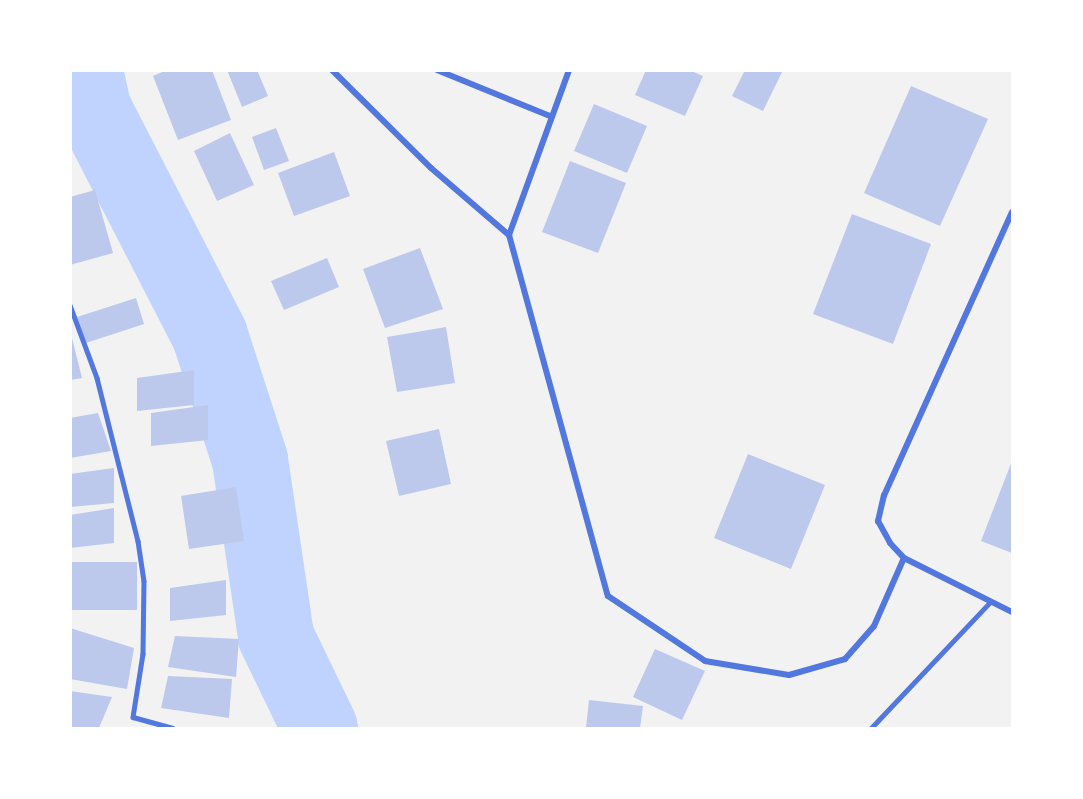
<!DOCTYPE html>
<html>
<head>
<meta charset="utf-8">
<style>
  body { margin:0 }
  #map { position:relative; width:1083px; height:799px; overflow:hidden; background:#f2f2f2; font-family:"Exo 2",sans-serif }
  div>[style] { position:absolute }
  .river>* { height:76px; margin:-38px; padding:0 38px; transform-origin:38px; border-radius:38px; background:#bfd3fe }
  .building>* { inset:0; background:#bdc9ec }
  .service>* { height:4.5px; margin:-2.25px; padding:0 2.25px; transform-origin:2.25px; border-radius:2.25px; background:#5277de }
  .minor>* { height:6px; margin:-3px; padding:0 3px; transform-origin:3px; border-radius:3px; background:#5277de }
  span { translate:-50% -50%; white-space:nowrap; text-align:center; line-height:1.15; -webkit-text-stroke:4.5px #fff; paint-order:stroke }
  .frame { position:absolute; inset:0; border:72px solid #fff; pointer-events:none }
</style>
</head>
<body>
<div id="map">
  <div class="river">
    <div style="left:85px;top:70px;width:39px;rotate:78deg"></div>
    <div style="left:93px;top:108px;width:256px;rotate:62.8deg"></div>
    <div style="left:210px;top:336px;width:130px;rotate:72.1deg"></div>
    <div style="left:250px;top:460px;width:179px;rotate:81.6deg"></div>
    <div style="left:276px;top:637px;width:101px;rotate:64.2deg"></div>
  </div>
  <div class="building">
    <div style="clip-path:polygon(167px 70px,212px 70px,231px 120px,178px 140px,153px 76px)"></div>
    <div style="clip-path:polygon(227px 70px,257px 70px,268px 96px,242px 107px)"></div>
    <div style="clip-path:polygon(646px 70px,689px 70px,703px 76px,685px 116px,635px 95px)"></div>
    <div style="clip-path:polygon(745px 70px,783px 70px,763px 111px,732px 96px)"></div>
    <div style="clip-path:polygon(911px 86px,988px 119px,940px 226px,864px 193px)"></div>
    <div style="clip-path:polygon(594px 104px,647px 126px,627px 173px,574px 151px)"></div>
    <div style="clip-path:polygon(276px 128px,289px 161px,264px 170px,252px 137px)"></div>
    <div style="clip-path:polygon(230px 133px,254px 185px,217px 201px,194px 151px)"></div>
    <div style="clip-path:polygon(334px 152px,350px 196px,294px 216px,278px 173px)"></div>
    <div style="clip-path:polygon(570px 161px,626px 183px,598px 253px,542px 232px)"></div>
    <div style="clip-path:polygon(95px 190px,113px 253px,70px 265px,70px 197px)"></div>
    <div style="clip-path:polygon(852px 214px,931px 244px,893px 344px,813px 314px)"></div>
    <div style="clip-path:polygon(420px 248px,443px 309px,385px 328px,363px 269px)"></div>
    <div style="clip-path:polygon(327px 258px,339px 287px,284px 310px,271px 281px)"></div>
    <div style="clip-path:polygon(136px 298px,144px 324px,86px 343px,77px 317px)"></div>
    <div style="clip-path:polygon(446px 327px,455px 383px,397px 392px,387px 337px)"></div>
    <div style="clip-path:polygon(70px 330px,82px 378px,70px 380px)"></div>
    <div style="clip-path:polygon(194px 370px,194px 405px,137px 411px,137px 378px)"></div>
    <div style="clip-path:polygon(208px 405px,208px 440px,151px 446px,151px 413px)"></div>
    <div style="clip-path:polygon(98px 413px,111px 451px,70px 458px,70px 418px)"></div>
    <div style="clip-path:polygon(439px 429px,451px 484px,399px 496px,386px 441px)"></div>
    <div style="clip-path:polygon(748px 454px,825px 485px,791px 569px,714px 538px)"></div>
    <div style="clip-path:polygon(1012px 461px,1012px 553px,981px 541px)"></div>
    <div style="clip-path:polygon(114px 468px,114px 503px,70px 507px,70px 474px)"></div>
    <div style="clip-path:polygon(236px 487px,244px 541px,189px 549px,181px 496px)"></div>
    <div style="clip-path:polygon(114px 508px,114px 543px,70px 548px,70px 515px)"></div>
    <div style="clip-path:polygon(70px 562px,137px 562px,137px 610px,70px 610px)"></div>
    <div style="clip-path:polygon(226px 580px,226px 615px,170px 621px,170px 588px)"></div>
    <div style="clip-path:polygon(70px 628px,134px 648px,127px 689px,70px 679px)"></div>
    <div style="clip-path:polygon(175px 636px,239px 639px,236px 677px,168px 667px)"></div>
    <div style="clip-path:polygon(655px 649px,705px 671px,682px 720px,633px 697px)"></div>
    <div style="clip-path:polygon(168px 676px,232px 679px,229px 718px,161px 708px)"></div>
    <div style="clip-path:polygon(70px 691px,112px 697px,99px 728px,70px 728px)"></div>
    <div style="clip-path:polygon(589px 700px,643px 706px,640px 728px,586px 728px)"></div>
  </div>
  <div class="service">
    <div style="left:70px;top:305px;width:78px;rotate:69.7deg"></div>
    <div style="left:97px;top:378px;width:168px;rotate:75.9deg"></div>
    <div style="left:138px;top:541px;width:40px;rotate:81.5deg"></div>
    <div style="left:144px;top:581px;width:73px;rotate:90.8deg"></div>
    <div style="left:143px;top:654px;width:64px;rotate:99deg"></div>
    <div style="left:133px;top:717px;width:41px;rotate:15.4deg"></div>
    <div style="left:871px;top:728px;width:173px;rotate:-46.6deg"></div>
  </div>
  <div class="minor">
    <div style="left:332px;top:70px;width:139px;rotate:44.7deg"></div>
    <div style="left:431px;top:168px;width:103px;rotate:40.7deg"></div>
    <div style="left:509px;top:235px;width:374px;rotate:74.7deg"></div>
    <div style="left:608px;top:596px;width:117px;rotate:33.8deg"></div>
    <div style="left:705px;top:661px;width:85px;rotate:9.5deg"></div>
    <div style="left:789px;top:675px;width:58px;rotate:-15.9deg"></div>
    <div style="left:845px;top:659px;width:44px;rotate:-48.7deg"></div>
    <div style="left:874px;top:626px;width:74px;rotate:-66.2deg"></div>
    <div style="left:437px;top:70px;width:122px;rotate:22.2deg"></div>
    <div style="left:1012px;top:212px;width:311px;rotate:114.3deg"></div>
    <div style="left:884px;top:495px;width:27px;rotate:103deg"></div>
    <div style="left:878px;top:521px;width:25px;rotate:61deg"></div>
    <div style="left:890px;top:543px;width:21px;rotate:47deg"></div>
    <div style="left:904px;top:558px;width:121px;rotate:26.6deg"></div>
    <div style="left:509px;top:235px;width:176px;rotate:-70deg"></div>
  </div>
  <div class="frame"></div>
</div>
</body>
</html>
